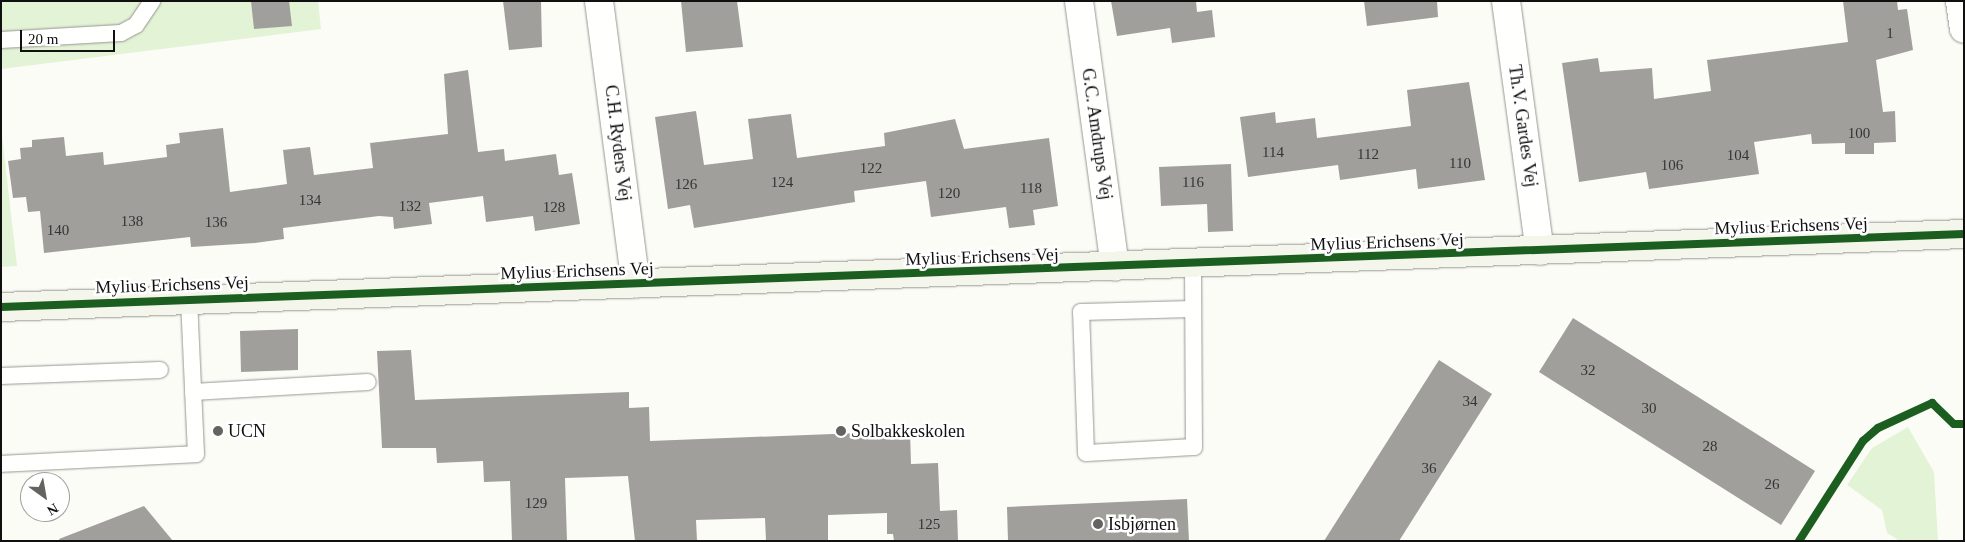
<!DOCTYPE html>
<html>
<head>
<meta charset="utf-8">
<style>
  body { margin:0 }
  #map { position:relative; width:1965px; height:542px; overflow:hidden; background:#fcfcf7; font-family:Georgia,serif }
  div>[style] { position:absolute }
  .green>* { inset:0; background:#e3f3d5 }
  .building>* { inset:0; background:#a09f9c }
  .roads { filter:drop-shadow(0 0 1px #969694) drop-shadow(0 0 1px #969694) }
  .lane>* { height:16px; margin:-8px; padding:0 8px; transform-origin:8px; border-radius:8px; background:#fffffe }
  .street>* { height:28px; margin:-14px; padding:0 14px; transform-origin:14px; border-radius:14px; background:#fffffe }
  .secondary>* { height:28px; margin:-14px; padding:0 14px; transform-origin:14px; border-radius:14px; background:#f5f6eb }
  .cycleway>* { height:8px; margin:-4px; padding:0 4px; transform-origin:4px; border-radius:4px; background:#1b5e20 }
  .dots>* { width:14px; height:14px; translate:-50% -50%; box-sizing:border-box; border:2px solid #fff; border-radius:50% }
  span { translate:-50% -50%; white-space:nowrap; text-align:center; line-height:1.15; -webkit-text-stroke:5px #fff; paint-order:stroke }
  .number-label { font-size:15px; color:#343433 }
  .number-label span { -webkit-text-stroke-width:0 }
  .street-label { font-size:18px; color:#101010 }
  .poi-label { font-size:18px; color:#101010 }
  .left { translate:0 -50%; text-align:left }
  .frame { position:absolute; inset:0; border:2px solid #101010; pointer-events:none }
  .north { position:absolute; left:20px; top:472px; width:50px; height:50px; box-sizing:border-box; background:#fff; border:1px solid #9f9f9f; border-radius:50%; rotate:148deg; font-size:14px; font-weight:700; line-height:20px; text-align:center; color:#101010 }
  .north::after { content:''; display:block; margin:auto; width:18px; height:22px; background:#636361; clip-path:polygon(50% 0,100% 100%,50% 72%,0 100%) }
  .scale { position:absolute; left:20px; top:30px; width:95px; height:22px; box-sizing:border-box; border:2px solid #101010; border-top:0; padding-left:6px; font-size:15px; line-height:18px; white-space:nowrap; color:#101010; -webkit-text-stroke:4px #fff; paint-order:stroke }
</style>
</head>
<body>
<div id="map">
  <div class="green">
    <div style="clip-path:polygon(1px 1px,318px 1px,321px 29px,1px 69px)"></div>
    <div style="clip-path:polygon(1px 127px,17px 266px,1px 267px)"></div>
    <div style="clip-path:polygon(1908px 427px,1934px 472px,1938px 541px,1900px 541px,1887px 533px,1882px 510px,1847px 485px,1872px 448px)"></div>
  </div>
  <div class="building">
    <div style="clip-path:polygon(251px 1px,289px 1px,292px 26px,254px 29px)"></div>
    <div style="clip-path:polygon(503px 1px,541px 1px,542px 47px,509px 50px)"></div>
    <div style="clip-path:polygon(681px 1px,737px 1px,743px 47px,686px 52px)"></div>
    <div style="clip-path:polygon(1111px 1px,1196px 1px,1197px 12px,1212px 10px,1215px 37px,1172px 43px,1170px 28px,1117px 36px)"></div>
    <div style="clip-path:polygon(1364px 1px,1437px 1px,1438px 17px,1367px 26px)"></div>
    <div style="clip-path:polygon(1843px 1px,1897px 1px,1898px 10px,1907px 9px,1913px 50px,1876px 60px,1883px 112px,1895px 111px,1896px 142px,1874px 143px,1874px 154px,1845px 154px,1845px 143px,1812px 144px,1811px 134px,1754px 142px,1759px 174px,1649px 189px,1646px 172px,1579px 182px,1562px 63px,1598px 58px,1600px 72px,1652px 68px,1654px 99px,1711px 91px,1707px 60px,1848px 42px)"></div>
    <div style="clip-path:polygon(468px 70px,478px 152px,504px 149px,505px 161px,556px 154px,559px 175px,572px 173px,580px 224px,535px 231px,533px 216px,486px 222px,483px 196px,429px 203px,432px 224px,394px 229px,393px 217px,379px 216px,283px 228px,284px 239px,255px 243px,191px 247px,190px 237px,44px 253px,40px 211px,28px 212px,26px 197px,13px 198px,8px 161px,21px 159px,20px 148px,32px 147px,32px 140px,64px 137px,66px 156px,103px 152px,104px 165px,167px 157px,166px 145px,180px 143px,179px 133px,223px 128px,230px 192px,287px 184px,283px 150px,310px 147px,314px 175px,373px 168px,370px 143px,448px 134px,444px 74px)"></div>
    <div style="clip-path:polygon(1469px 82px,1485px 180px,1418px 189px,1416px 169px,1340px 180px,1338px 165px,1248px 177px,1240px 117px,1275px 112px,1276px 123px,1315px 118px,1317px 138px,1411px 126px,1407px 90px)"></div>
    <div style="clip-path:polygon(696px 111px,704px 165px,753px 159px,748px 119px,791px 114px,797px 158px,885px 146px,884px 133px,955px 119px,964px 149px,1049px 138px,1058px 206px,1033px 210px,1035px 225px,1009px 228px,1006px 207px,931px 217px,926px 181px,854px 191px,855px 202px,694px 228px,690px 205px,668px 209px,655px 117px)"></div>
    <div style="clip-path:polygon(1231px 164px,1233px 231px,1208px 232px,1207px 204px,1161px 206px,1159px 167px)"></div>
    <div style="clip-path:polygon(1573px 318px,1815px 471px,1781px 525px,1539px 372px)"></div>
    <div style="clip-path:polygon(298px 329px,298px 370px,241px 372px,240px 331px)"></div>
    <div style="clip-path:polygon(411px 350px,415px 400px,629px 392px,629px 408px,649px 407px,650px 441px,910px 431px,911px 464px,938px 463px,940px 511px,957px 510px,958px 541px,894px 541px,893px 534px,887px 534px,887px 513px,828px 515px,828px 541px,766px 541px,765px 518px,696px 520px,697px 541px,635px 541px,628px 476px,565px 478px,567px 541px,512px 541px,510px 481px,484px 482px,483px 461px,437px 463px,436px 448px,382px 448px,377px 351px)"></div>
    <div style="clip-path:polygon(1439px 360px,1492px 394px,1399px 541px,1324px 541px)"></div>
    <div style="clip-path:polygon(1187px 499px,1189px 541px,1008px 541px,1007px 507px)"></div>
    <div style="clip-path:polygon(144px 506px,173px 541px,60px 541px,59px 539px)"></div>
  </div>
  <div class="roads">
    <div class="lane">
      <div style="left:1px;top:40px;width:120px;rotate:-3.3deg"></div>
      <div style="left:121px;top:33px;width:17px;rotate:-28deg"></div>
      <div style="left:136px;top:25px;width:29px;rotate:-56deg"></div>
      <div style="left:1193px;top:265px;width:182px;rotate:89.7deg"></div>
      <div style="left:1194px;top:447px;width:108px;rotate:176.8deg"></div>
      <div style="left:1086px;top:453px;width:141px;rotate:-92deg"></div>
      <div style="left:1081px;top:312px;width:112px;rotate:-1.5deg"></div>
      <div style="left:1px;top:376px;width:159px;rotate:-2.2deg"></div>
      <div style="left:193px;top:392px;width:175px;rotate:-3.3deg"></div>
      <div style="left:1px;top:464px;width:195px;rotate:-2.9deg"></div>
      <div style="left:196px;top:454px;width:154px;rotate:-92.6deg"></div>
    </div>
    <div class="street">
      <div style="left:599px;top:1px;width:285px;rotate:82.6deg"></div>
      <div style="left:1079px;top:1px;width:268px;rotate:82.3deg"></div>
      <div style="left:1506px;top:1px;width:252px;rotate:82.3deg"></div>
      <div style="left:1960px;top:1px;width:28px;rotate:82deg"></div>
    </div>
    <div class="secondary">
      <div style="left:1px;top:307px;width:1964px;rotate:-2.13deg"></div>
    </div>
  </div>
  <div class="cycleway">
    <div style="left:1px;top:307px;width:1964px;rotate:-2.13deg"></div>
    <div style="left:1799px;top:541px;width:119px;rotate:-57.4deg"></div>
    <div style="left:1863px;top:441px;width:20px;rotate:-41deg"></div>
    <div style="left:1878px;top:428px;width:60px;rotate:-24.8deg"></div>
    <div style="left:1932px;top:403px;width:30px;rotate:44deg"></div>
    <div style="left:1954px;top:424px;width:10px"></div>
  </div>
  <div class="dots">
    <div style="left:218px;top:431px;background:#636361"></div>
    <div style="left:841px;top:431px;background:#636361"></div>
    <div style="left:1098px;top:524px;background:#636361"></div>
  </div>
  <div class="number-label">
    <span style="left:1890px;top:34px">1</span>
    <span style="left:1859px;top:134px">100</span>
    <span style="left:1273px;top:153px">114</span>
    <span style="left:1368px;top:155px">112</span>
    <span style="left:1738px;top:156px">104</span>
    <span style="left:1460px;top:164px">110</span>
    <span style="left:1672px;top:166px">106</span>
    <span style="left:871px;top:169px">122</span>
    <span style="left:782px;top:183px">124</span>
    <span style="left:1193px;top:183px">116</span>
    <span style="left:686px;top:185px">126</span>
    <span style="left:1031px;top:189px">118</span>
    <span style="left:949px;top:194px">120</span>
    <span style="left:310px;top:201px">134</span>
    <span style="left:410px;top:207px">132</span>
    <span style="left:554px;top:208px">128</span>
    <span style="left:132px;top:222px">138</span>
    <span style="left:216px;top:223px">136</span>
    <span style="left:58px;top:231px">140</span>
    <span style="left:1588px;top:371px">32</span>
    <span style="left:1470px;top:402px">34</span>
    <span style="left:1649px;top:409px">30</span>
    <span style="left:1710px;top:447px">28</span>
    <span style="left:1429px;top:469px">36</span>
    <span style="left:1772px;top:485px">26</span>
    <span style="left:536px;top:504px">129</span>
    <span style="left:929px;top:525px">125</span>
  </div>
  <div class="street-label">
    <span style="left:1523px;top:126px;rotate:82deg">Th.V. Gardes Vej</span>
    <span style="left:1097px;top:134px;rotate:82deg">G.C. Amdrups Vej</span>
    <span style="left:618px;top:143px;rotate:83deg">C.H. Ryders Vej</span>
    <span style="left:1791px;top:226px;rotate:-2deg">Mylius Erichsens Vej</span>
    <span style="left:1387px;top:242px;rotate:-2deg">Mylius Erichsens Vej</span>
    <span style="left:982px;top:257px;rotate:-2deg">Mylius Erichsens Vej</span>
    <span style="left:577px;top:271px;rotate:-2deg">Mylius Erichsens Vej</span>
    <span style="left:172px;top:285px;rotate:-2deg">Mylius Erichsens Vej</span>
  </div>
  <div class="poi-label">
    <span class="left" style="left:228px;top:431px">UCN</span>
    <span class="left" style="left:851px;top:431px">Solbakkeskolen</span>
    <span class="left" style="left:1108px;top:524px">Isbjørnen</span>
  </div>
  <div class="frame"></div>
  <div class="north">N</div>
  <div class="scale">20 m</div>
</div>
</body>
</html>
